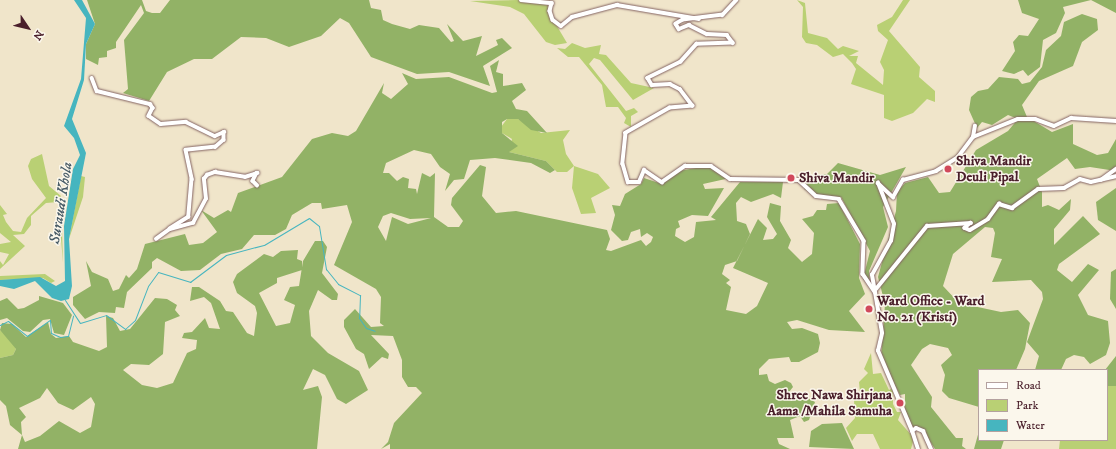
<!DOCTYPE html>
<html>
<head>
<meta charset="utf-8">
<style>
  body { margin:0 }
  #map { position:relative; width:1116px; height:449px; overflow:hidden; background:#f0e5ca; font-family:"IM FELL DW Pica",serif }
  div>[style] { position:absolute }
  .green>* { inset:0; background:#b9d074 }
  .forest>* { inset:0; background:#92b266 }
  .water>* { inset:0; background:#46b5bf }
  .stream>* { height:1px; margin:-0.5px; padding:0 0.5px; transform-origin:0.5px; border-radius:0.5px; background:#46b5bf }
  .roads { filter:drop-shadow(0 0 1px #846463) drop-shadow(0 0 1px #846463) }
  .minor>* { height:3.5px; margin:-1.75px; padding:0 1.75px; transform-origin:1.75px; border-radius:1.75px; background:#fff }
  .major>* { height:4px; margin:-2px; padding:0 2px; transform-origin:2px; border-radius:2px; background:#fff }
  .dots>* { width:11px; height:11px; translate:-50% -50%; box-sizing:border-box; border:2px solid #fbf7ec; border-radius:50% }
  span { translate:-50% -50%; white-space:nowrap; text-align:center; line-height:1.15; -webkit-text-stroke:3px #fbf7ec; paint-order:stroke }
  .poi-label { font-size:14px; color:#4a1f2b; font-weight:700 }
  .left { translate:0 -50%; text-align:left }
  .right { translate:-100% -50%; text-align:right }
  .water-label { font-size:15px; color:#485b66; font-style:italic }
  .legend { position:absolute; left:978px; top:369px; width:130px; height:72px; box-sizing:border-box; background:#fbf7ec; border:1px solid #b4a19f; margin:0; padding:5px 7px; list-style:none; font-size:12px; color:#4a1f2b }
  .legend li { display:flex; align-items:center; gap:8px; height:20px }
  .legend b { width:20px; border:1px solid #b4a19f }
  .north { position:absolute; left:8px; top:8px; width:40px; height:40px; -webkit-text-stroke:3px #fbf7ec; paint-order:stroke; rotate:125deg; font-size:11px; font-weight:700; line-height:16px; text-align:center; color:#4a1f2b }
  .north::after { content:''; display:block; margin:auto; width:14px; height:18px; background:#4a1f2b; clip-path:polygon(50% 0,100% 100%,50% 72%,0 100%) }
</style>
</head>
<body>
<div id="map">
  <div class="green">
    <div style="clip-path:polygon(517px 0,550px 5px,548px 11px,567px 43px,555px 45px,546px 42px,524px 14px,510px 7px,470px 1px)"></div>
    <div style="clip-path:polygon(797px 0,805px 3px,808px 33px,827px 38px,838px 49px,843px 46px,859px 51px,849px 56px,858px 56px,856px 63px,883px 85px,884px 70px,880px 62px,888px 40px,878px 31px,877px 25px,892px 17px,903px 0,910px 0,889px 31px,920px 67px,919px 77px,935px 91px,935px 102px,927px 99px,913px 113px,892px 121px,884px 118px,884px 95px,851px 84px,856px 69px,852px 63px,843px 54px,833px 57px,817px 45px,806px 43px,802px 37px,803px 7px)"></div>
    <div style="clip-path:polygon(572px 43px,585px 48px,601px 45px,599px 54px,606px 55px,631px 83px,654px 88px,633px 100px,600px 60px,594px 58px,589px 64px,626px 111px,634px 108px,638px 112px,631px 116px,631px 127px,624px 123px,626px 118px,618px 107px,606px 107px,602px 85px,579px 57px,568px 57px,557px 48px,565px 49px)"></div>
    <div style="clip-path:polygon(507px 119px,518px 119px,541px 133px,570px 130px,563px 140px,566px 154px,574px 166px,598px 174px,610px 188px,591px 198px,596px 213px,581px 214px,572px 188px,574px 166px,567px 172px,557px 172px,546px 161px,509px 152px,512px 139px,502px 133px,501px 127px)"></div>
    <div style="clip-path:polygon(42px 154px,49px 186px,61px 196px,63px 263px,58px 202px,46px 203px,31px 216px,31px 225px,24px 234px,13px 235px,25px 246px,0 269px,0 261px,3px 265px,9px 254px,0 252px,0 244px,11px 242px,0 233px,0 205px,7px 214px,3px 215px,6px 222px,13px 231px,21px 232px,27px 218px,46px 198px,32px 179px,28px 166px,31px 159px)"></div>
    <div style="clip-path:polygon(81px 176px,85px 177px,83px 197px,69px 239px)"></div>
    <div style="clip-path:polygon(45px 274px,55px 281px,51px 283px,43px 278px,0 280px,0 276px)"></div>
    <div style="clip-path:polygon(0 330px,12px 340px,16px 349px,13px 355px,0 358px)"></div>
    <div style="clip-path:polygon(871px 353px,873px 374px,881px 373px,889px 390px,893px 388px,893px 404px,897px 412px,901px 412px,898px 420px,914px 438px,911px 449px,880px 449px,873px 434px,857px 434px,852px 441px,846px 428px,855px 418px,854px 400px,860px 393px,859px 382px,868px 373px,864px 369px)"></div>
    <div style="clip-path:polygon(1107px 386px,1116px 386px,1116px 449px,1059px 449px,1060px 440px,1107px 440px)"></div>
  </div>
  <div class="forest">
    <div style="clip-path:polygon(87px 0,142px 0,146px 11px,152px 13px,160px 13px,170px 0,369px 0,371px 8px,381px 10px,383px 20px,392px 24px,410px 29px,419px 25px,439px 28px,451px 42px,454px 41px,447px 24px,463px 41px,482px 36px,476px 56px,498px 45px,496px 40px,502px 38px,512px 48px,483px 66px,490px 86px,449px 72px,417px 74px,371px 57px,349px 23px,340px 18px,321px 36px,289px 47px,266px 38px,241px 37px,212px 59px,194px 59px,167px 72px,149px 101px,123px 93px,128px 89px,124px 40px,144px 13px,141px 5px,116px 42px,116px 48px,107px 51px,107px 57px,99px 58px,98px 65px,86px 59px,86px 44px,95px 24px)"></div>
    <div style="clip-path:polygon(1018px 0,1116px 0,1116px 13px,1091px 0,1063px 7px,1065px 13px,1056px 33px,1043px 40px,1040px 67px,1028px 76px,1023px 70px,1014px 74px,1002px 71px,1015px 51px,1013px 42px,1019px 35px,1028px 36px,1039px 19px,1022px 13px)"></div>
    <div style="clip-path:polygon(1082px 14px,1097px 19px,1098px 30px,1082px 42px,1073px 66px,1039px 81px,1022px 105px,1027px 117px,1052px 132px,1073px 124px,1073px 144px,1097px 155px,1108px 153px,1116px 139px,1116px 171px,1090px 167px,1075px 169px,1067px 158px,1037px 179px,1042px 192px,1042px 207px,1048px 205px,1059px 210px,1071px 199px,1070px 210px,1054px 229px,1054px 245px,1083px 216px,1100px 234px,1059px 264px,1057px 270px,1072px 282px,1088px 264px,1099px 270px,1078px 295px,1088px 315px,1108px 321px,1110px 343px,1106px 355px,1090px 364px,1084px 357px,1074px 355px,1066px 359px,1061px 370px,1035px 370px,1039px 356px,1027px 342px,1043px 299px,1042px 292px,1031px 280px,992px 282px,1002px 259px,991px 257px,995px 233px,993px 228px,985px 227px,953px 254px,943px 286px,959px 303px,1001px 312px,1018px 310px,1030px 323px,1025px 349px,1016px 370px,979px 370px,979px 407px,949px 398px,942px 391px,945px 375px,941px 365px,952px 355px,948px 348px,930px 344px,922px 349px,911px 365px,932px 397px,931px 407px,956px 438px,963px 438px,962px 446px,966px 449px,935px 449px,922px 429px,912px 430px,905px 417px,905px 394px,900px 395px,881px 358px,885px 304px,878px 277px,896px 211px,897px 192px,905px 183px,928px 177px,939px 193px,950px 192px,976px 150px,1008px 131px,1018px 119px,1008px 115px,992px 125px,982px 122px,977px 128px,969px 110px,971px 97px,978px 91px,988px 89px,999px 77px,1018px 79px,1022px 84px,1030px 82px,1042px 67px,1046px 50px,1061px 36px,1064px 22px)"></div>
    <div style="clip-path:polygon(evenodd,499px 60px,496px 72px,503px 74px,503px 86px,522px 83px,526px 90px,512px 101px,516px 109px,527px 111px,547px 133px,531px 130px,518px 119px,507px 119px,502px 122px,502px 133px,518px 146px,509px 152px,546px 161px,555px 170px,550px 173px,531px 163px,495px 158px,470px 160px,464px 179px,454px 180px,445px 191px,450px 174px,440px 167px,431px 154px,414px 150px,386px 163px,383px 173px,389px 173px,397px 181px,403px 177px,409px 179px,408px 188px,416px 189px,417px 194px,422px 173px,430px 177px,435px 173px,434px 217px,448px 227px,459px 227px,463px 221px,451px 205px,452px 198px,480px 165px,486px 167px,482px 196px,496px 213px,516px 211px,607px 230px,610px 239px,606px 250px,611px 251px,641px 240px,646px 246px,651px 242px,653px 237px,647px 233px,641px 237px,640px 229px,631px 232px,628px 240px,622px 241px,611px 230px,615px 215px,612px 205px,620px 206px,625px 194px,641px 184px,644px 178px,662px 184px,678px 171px,696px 168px,715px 168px,730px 178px,703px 184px,705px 189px,724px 188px,708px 216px,692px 215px,678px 221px,680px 227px,676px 229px,675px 236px,685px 242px,694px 237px,696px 222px,716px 220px,711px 217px,740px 182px,783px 182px,781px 198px,773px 194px,751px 202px,741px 197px,736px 203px,737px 221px,746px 224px,750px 234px,737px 261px,725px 265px,722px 274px,730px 280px,726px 283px,731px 287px,726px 310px,746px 314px,757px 306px,768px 283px,733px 268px,758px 219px,767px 228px,763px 240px,773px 239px,777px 234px,767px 217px,770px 203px,781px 206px,780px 221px,791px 240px,788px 248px,802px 262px,812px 254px,814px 233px,802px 219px,813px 216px,817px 210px,826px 210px,827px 204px,839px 203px,860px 244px,859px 278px,865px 294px,849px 311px,865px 332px,829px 330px,797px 320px,787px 322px,792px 329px,802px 328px,818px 334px,820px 343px,818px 352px,799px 362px,791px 362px,789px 357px,769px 359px,759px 369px,759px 375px,767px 374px,769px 381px,775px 384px,785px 380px,791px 383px,793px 387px,785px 397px,800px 394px,815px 402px,809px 420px,804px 422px,800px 416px,790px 420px,794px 438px,777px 438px,779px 444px,790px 449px,390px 449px,390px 444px,381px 449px,388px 442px,394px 423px,422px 393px,416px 387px,408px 387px,402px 377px,402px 360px,393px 336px,371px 335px,389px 354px,388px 359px,382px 357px,369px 369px,364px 354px,356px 349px,344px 327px,344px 320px,355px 309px,371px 327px,384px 326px,380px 323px,381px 297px,376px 289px,334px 265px,352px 222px,347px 205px,322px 209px,321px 203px,312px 203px,292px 215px,286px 229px,275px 235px,254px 235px,242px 249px,221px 254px,200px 270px,181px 271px,157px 258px,152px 262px,152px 268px,127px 292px,124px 308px,116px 307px,115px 313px,99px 312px,85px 319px,73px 305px,73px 297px,91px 286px,86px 261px,92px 272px,108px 279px,113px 291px,119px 289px,126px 275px,129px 278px,137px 269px,145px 244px,185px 234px,189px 245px,203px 243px,217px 232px,201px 210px,214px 218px,228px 210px,231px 212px,238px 193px,282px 177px,312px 139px,332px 133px,348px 136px,356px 131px,384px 83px,382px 93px,391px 99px,408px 84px,402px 73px,416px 79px,449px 77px,492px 93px,497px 92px,490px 66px,499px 60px,391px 213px,410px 219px,431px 218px,408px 224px,392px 217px,386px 241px,378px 227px,383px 216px,391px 213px)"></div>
    <div style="clip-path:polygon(838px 163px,880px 175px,906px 167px,883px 207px,888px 227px,869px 271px,870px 287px,863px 279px,870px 251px,841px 197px,816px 197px,804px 189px,809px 176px,827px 174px)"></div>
    <div style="clip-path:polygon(1116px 188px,1116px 231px,1098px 220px,1096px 202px)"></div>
    <div style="clip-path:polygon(315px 241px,323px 241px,327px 247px,322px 273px,338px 294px,337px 300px,332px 300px,318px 290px,309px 311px,311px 336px,328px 353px,359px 371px,368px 390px,346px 404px,337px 399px,325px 375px,313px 369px,303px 390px,318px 386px,322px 397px,317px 449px,18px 449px,22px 435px,25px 442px,40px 436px,59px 421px,80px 433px,91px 427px,95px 404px,91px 397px,73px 410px,58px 403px,47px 388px,40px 398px,19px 408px,26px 417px,21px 422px,22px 435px,10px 425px,6px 406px,0 400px,0 358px,13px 355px,16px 349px,0 330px,2px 323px,12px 324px,26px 337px,48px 322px,51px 334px,56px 338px,69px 336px,73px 342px,99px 351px,107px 347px,106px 316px,113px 318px,120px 331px,130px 329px,155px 298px,167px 299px,177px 305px,175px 310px,180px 316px,165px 322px,163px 354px,149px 365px,131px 364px,123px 370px,142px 385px,157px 388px,173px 383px,187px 353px,196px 349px,197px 340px,182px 338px,184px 333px,192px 332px,205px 318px,209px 328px,220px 329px,211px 303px,204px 297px,190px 301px,192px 287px,199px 287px,220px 301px,226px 311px,233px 312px,247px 333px,254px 336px,257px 313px,255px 306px,237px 293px,233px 282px,237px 274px,264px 254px,273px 257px,281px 251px,298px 250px,297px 259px,302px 261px,302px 270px,277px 278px,277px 283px,259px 293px,276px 326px,290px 323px,295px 305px,284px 300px,290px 287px,299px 286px,303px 261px)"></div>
    <div style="clip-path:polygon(1116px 269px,1116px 309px,1110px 299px,1111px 272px)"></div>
    <div style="clip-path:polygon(39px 296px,63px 303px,72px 315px,64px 335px,54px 333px,50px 319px,43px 320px,30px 332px,23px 331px,7px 318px,0 320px,0 301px,7px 298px,18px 309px,24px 308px,39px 300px)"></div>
    <div style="clip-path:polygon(1116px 356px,1116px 386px,1107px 386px,1105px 370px)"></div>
    <div style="clip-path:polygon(842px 423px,854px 449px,809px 447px,811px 431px,822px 424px)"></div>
    <div style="clip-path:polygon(979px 431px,979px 440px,1004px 440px,1001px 449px,974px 449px)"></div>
  </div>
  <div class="water">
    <div style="clip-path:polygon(74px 0,82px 0,95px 24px,86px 44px,84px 80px,72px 119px,86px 153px,69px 239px,72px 286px,69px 299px,61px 301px,52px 298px,35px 281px,14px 289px,0 286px,0 280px,40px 277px,56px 286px,65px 281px,64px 226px,73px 169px,80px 155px,74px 138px,64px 126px,81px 79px,86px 18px)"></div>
  </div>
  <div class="stream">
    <div style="left:65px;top:300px;width:27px;rotate:57deg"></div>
    <div style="left:80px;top:323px;width:27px;rotate:-17deg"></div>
    <div style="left:106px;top:315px;width:24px;rotate:36deg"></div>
    <div style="left:125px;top:329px;width:13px;rotate:-42deg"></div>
    <div style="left:135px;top:320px;width:36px;rotate:-69deg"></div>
    <div style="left:148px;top:286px;width:17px;rotate:-54deg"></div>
    <div style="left:158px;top:272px;width:34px;rotate:17deg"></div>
    <div style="left:190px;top:282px;width:45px;rotate:-36.9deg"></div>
    <div style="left:226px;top:255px;width:39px;rotate:-15deg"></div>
    <div style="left:264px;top:245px;width:52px;rotate:-31deg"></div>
    <div style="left:309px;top:218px;width:13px;rotate:39deg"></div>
    <div style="left:319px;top:226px;width:44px;rotate:80.8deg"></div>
    <div style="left:326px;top:269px;width:19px;rotate:51deg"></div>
    <div style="left:338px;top:284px;width:25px;rotate:27deg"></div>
    <div style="left:360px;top:295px;width:23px;rotate:92deg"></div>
    <div style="left:359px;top:318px;width:12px;rotate:55deg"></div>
    <div style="left:366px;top:328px;width:9px;rotate:18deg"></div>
    <div style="left:0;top:325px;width:9px;rotate:-27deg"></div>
    <div style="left:8px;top:321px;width:24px;rotate:38deg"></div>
    <div style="left:27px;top:336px;width:28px;rotate:-35deg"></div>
    <div style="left:50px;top:320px;width:13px;rotate:86deg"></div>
    <div style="left:51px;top:333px;width:10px;rotate:24deg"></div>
    <div style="left:60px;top:337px;width:8px;rotate:-7deg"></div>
    <div style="left:68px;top:336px;width:21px;rotate:-76deg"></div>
  </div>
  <div class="roads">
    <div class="minor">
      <div style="left:521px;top:0;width:31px;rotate:6deg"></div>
      <div style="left:552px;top:3px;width:8px;rotate:104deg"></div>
      <div style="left:550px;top:11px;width:9px;rotate:72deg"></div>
      <div style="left:553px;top:20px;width:10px;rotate:37deg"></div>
      <div style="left:561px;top:26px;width:14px;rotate:-39deg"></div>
      <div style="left:572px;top:17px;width:47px;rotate:-14.9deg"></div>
      <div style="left:617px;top:5px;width:83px;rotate:9.7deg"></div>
      <div style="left:737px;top:0;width:21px;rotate:133deg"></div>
      <div style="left:723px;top:15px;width:40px;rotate:172.9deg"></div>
      <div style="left:683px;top:20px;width:8px;rotate:150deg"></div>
      <div style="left:676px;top:24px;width:6px;rotate:59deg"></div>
      <div style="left:679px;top:29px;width:11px;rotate:-22deg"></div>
      <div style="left:689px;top:25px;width:20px;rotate:27deg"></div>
      <div style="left:707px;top:34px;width:20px;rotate:3deg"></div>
      <div style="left:727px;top:35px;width:10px;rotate:53deg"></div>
      <div style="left:733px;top:43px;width:36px;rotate:178deg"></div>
      <div style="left:697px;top:44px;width:24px;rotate:132deg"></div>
      <div style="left:681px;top:62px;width:37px;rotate:154deg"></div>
      <div style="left:648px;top:78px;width:8px;rotate:60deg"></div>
      <div style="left:652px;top:85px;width:18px;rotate:-3deg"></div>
      <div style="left:670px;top:84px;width:11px;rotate:27deg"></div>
      <div style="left:680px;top:89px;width:21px;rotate:53deg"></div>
      <div style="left:693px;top:106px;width:23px;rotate:175deg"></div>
      <div style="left:670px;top:108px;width:51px;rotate:150.4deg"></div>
      <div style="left:626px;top:133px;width:31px;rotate:96deg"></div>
      <div style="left:623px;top:164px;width:19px;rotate:74deg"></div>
      <div style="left:628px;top:182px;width:11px"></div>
      <div style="left:639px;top:182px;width:13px;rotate:-67deg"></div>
      <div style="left:644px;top:170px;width:22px;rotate:34deg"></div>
      <div style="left:662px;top:182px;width:28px;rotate:-35deg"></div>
      <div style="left:685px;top:166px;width:26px"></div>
      <div style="left:711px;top:166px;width:23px;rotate:34deg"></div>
      <div style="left:730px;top:179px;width:69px;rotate:0.8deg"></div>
      <div style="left:799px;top:180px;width:23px;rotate:43deg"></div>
      <div style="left:816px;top:196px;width:23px;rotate:7deg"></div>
      <div style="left:839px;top:199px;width:49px;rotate:59.2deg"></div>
      <div style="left:864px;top:241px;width:33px;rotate:92deg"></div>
      <div style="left:863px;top:274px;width:22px;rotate:56deg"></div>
      <div style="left:92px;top:78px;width:14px;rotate:69deg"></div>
      <div style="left:97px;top:91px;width:55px;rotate:13.8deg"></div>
      <div style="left:150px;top:104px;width:5px;rotate:53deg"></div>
      <div style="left:153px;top:108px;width:9px;rotate:117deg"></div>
      <div style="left:149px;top:116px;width:14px;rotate:34deg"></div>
      <div style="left:161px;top:124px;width:25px;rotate:-5deg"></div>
      <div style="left:186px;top:122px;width:32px;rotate:26deg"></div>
      <div style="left:215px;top:136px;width:10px;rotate:-24deg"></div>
      <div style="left:224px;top:132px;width:8px;rotate:90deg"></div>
      <div style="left:224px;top:140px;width:11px;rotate:139deg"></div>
      <div style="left:216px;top:147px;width:30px;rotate:174deg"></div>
      <div style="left:186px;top:150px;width:30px;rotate:78deg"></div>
      <div style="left:192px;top:179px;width:38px;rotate:95deg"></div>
      <div style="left:189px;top:217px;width:22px;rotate:148deg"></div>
      <div style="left:973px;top:137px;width:48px;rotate:-21.8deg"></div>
      <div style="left:1018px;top:119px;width:17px"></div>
      <div style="left:1035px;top:119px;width:20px;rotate:20deg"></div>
      <div style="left:1054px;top:126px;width:19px;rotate:-25deg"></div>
      <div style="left:1071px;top:118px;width:45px;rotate:3.8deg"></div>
      <div style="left:1101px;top:180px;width:19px;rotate:-36deg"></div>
      <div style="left:156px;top:239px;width:17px;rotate:-36deg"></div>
      <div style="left:170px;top:229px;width:24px;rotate:-15deg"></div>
      <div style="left:193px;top:223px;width:27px;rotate:-62deg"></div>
      <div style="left:206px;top:199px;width:20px;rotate:-96deg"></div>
      <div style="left:204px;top:179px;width:5px;rotate:-53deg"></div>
      <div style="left:207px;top:175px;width:9px;rotate:-21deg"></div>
      <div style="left:215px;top:172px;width:30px;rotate:9deg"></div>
      <div style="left:245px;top:177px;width:13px;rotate:-18deg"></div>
      <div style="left:257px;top:173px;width:9px;rotate:117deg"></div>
      <div style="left:253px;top:181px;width:6px;rotate:45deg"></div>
      <div style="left:876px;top:289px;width:81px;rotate:-51deg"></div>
      <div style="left:927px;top:226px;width:44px;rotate:-3.9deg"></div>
      <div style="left:971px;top:223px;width:8px;rotate:140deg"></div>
      <div style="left:965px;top:228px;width:5px;rotate:22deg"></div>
      <div style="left:970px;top:230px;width:21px;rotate:-31deg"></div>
      <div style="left:988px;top:219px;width:19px;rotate:-54deg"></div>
      <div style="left:999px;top:204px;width:14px;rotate:17deg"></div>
      <div style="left:1012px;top:208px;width:32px;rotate:-36deg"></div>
      <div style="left:1038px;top:189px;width:26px;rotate:-2deg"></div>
      <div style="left:1064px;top:188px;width:18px;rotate:-29deg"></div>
      <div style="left:1080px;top:179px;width:11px;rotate:15deg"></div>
      <div style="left:1091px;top:182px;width:26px;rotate:-13deg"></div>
      <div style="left:912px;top:431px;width:87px;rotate:-113deg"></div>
      <div style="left:878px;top:351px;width:18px;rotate:-77deg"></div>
      <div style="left:882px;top:333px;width:59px;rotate:-99.8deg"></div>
      <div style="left:872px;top:275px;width:39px;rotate:-61deg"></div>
      <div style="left:891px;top:241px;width:17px;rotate:-80deg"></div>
      <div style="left:894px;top:224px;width:44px;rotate:-111.3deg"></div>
      <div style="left:878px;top:183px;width:21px;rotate:43deg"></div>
      <div style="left:893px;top:197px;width:20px;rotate:-60deg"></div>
      <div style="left:903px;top:180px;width:34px;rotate:-15deg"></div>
      <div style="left:936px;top:171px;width:26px;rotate:-32deg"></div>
      <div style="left:958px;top:157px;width:25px;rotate:-53deg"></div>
      <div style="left:973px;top:137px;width:11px;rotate:-80deg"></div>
    </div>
    <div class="major">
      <div style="left:918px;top:449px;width:19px;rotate:-108deg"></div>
      <div style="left:912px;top:431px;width:5px;rotate:-37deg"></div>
      <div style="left:916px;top:428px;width:8px;rotate:23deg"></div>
      <div style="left:923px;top:431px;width:20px;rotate:66deg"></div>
    </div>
  </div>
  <div class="dots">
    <div style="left:948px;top:169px;background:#d1495b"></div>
    <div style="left:791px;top:178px;background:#d1495b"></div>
    <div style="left:869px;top:309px;background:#d1495b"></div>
    <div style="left:900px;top:403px;background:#d1495b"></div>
  </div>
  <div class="poi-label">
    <span class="left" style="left:956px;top:169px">Shiva Mandir<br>Deuli Pipal</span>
    <span class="left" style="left:799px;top:178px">Shiva Mandir</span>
    <span class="left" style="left:877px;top:309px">Ward Office - Ward<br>No. 21 (Kristi)</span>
    <span class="right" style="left:892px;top:403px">Shree Nawa Shirjana<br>Aama /Mahila Samuha</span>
  </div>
  <div class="water-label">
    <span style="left:61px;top:203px;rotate:-81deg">Suraudi Khola</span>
  </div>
  <ul class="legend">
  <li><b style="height:5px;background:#fff"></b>Road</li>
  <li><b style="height:11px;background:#b9d074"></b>Park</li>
  <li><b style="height:11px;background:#46b5bf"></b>Water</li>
  </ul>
  <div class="north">N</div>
</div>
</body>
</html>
